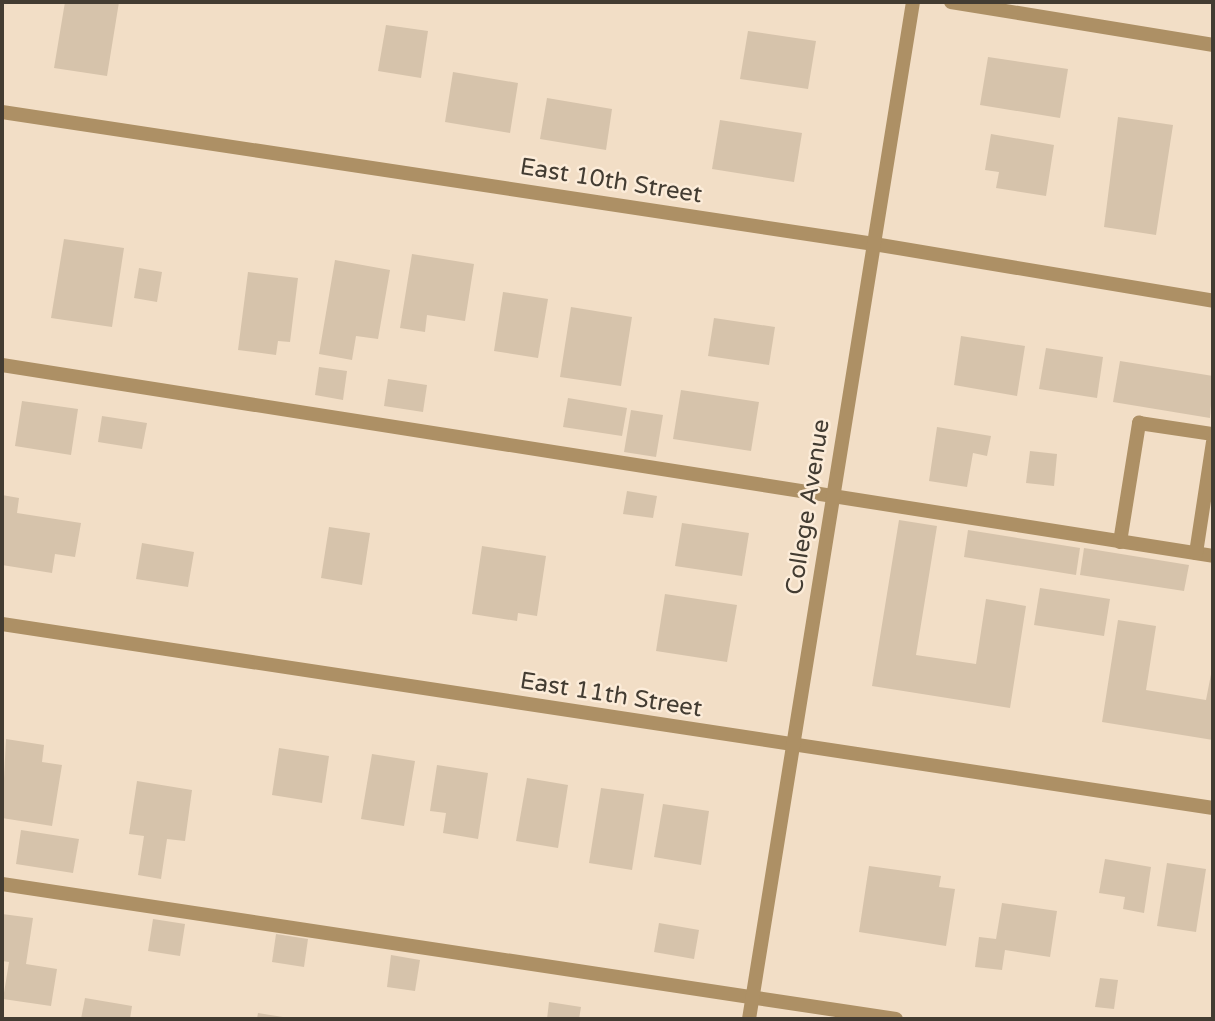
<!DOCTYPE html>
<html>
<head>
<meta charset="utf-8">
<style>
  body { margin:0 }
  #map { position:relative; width:1215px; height:1021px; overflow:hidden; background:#f2dec6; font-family:"Varela Round",sans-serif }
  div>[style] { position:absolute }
  .building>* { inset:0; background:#d6c3ab }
  .lane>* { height:14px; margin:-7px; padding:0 7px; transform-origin:7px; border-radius:7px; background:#ad9065 }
  .street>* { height:14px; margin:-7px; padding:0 7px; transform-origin:7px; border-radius:7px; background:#ad9065 }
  span { translate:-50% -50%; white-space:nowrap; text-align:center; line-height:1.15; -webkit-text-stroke:5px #fcecd9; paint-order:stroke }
  .street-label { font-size:24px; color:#433c32 }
  .frame { position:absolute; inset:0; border:4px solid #433c32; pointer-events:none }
</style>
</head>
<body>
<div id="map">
  <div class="building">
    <div style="clip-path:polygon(65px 2px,119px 2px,107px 76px,54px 68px)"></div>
    <div style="clip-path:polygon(386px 25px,428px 31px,421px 78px,378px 71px)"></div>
    <div style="clip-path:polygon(748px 31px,816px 41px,808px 89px,740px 79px)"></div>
    <div style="clip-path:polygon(988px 57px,1068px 69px,1060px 118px,980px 105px)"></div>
    <div style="clip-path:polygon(453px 72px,518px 83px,510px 133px,445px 122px)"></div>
    <div style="clip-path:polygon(547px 98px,612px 109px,606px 150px,540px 139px)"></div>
    <div style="clip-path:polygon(1118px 117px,1173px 125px,1156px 235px,1104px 227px)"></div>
    <div style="clip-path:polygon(720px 120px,802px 133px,794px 182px,712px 169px)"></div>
    <div style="clip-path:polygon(991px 134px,1054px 145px,1046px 196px,996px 188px,999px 172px,985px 170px)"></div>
    <div style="clip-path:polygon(64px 239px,124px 248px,112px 327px,51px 318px)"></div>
    <div style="clip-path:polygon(412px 254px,474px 264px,465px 321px,427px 315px,425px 332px,400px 328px)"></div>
    <div style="clip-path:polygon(335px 260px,390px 270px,378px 339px,356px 336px,352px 360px,319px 354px)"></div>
    <div style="clip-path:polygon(139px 268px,162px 272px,157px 302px,134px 298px)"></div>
    <div style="clip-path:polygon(248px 272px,298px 278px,290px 342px,278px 341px,276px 355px,238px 350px)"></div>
    <div style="clip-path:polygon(503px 292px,548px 299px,538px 358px,494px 351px)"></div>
    <div style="clip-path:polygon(571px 307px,632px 317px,621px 386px,560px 377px)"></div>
    <div style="clip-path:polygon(714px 318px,775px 327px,769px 365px,708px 356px)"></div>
    <div style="clip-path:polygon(961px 336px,1025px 346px,1017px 396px,954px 385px)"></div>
    <div style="clip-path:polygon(1046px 348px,1103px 357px,1097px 398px,1039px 389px)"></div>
    <div style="clip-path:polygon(1120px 361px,1213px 376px,1210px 418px,1113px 402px)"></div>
    <div style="clip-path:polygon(319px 367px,347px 371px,343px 400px,315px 395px)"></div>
    <div style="clip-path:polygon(388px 379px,427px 385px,423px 412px,384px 406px)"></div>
    <div style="clip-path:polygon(681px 390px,759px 402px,751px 451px,673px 439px)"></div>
    <div style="clip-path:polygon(568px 398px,627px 408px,622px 436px,563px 427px)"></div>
    <div style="clip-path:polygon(22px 401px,78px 409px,71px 455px,15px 446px)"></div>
    <div style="clip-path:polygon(631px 410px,663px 415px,656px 457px,624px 452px)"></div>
    <div style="clip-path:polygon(102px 416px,147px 423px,142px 449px,98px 442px)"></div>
    <div style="clip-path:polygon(937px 427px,991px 436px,987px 456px,973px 453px,967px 487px,929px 481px)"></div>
    <div style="clip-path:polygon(1030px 451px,1057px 454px,1054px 486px,1026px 483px)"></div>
    <div style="clip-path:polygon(627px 491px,657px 496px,653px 518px,623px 514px)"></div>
    <div style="clip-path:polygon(2px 495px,19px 498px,17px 513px,81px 523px,75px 557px,55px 554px,52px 573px,2px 565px)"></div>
    <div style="clip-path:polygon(899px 520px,937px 526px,916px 655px,976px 664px,986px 599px,1026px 606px,1010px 708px,872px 686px)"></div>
    <div style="clip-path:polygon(682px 523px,749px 533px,742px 576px,675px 566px)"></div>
    <div style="clip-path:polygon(329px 527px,370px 533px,362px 585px,321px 578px)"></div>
    <div style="clip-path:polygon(968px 530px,1080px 548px,1076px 575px,964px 557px)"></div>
    <div style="clip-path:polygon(142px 543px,194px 552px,188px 587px,136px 579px)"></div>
    <div style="clip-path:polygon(482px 546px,546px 556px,537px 616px,518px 613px,517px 621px,472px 614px)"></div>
    <div style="clip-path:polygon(1084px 548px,1189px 565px,1184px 591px,1080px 575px)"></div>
    <div style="clip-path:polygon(1040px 588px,1110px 599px,1104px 636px,1034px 625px)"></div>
    <div style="clip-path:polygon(665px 594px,737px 605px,727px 662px,656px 651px)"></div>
    <div style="clip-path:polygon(1118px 620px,1156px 626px,1146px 690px,1206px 700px,1213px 664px,1213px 740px,1102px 722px)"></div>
    <div style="clip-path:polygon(6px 739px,44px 745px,42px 762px,62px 765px,52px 826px,2px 818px)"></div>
    <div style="clip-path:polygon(279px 748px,329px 756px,322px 803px,272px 795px)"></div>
    <div style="clip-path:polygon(372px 754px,415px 761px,404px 826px,361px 819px)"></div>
    <div style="clip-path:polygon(437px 765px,488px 773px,478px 839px,443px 833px,446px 813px,430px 811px)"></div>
    <div style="clip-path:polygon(527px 778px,568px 785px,558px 848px,516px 841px)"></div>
    <div style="clip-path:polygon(137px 781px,192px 790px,185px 841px,167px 839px,161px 879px,138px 875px,144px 836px,129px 834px)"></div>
    <div style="clip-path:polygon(601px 788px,644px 794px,632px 870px,589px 863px)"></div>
    <div style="clip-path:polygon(663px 804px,709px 811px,701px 865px,654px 857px)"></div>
    <div style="clip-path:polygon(21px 830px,79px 839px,73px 873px,16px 864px)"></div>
    <div style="clip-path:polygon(1105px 859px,1151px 867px,1144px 913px,1123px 909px,1125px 897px,1099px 893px)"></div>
    <div style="clip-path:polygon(1167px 863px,1206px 869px,1196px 932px,1157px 926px)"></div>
    <div style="clip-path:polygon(869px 866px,941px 876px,939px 887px,955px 889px,946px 946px,859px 932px)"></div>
    <div style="clip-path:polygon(1002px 903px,1057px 911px,1050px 957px,1005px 950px,1002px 970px,975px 967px,979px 937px,996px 939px)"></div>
    <div style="clip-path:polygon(2px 914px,33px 918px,26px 964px,57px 969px,51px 1006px,3px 999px,9px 962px,2px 961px)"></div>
    <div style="clip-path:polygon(153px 919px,185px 924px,180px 956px,148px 951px)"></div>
    <div style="clip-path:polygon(659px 923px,699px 930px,694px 959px,654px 952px)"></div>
    <div style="clip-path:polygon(276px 934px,308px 939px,304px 967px,272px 962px)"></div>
    <div style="clip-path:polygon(391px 955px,420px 960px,415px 991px,387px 987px)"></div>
    <div style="clip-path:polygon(1100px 978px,1118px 980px,1114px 1009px,1095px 1007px)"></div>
    <div style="clip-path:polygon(85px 998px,132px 1006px,130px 1019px,81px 1019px)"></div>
    <div style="clip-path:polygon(549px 1002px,581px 1007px,579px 1019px,547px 1019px)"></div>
    <div style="clip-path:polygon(258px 1013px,289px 1018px,289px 1019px,257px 1019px)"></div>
  </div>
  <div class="lane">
    <div style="left:951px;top:2px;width:266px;rotate:9.3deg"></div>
    <div style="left:2px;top:365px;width:1226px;rotate:8.96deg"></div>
    <div style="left:1120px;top:542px;width:121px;rotate:-80.9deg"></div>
    <div style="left:1139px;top:423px;width:75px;rotate:8.5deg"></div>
    <div style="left:1196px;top:553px;width:112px;rotate:-81.3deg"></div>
    <div style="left:2px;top:884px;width:904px;rotate:8.59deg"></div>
  </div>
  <div class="street">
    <div style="left:2px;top:112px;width:882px;rotate:8.61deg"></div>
    <div style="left:874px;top:244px;width:344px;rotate:9.5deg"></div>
    <div style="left:2px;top:624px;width:1225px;rotate:8.64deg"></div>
    <div style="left:749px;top:1019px;width:1030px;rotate:-80.84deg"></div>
  </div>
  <div class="street-label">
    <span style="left:611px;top:181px;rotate:9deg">East 10th Street</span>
    <span style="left:808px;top:507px;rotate:-81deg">College Avenue</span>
    <span style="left:611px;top:695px;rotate:9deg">East 11th Street</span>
  </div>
  <div class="frame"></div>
</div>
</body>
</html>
